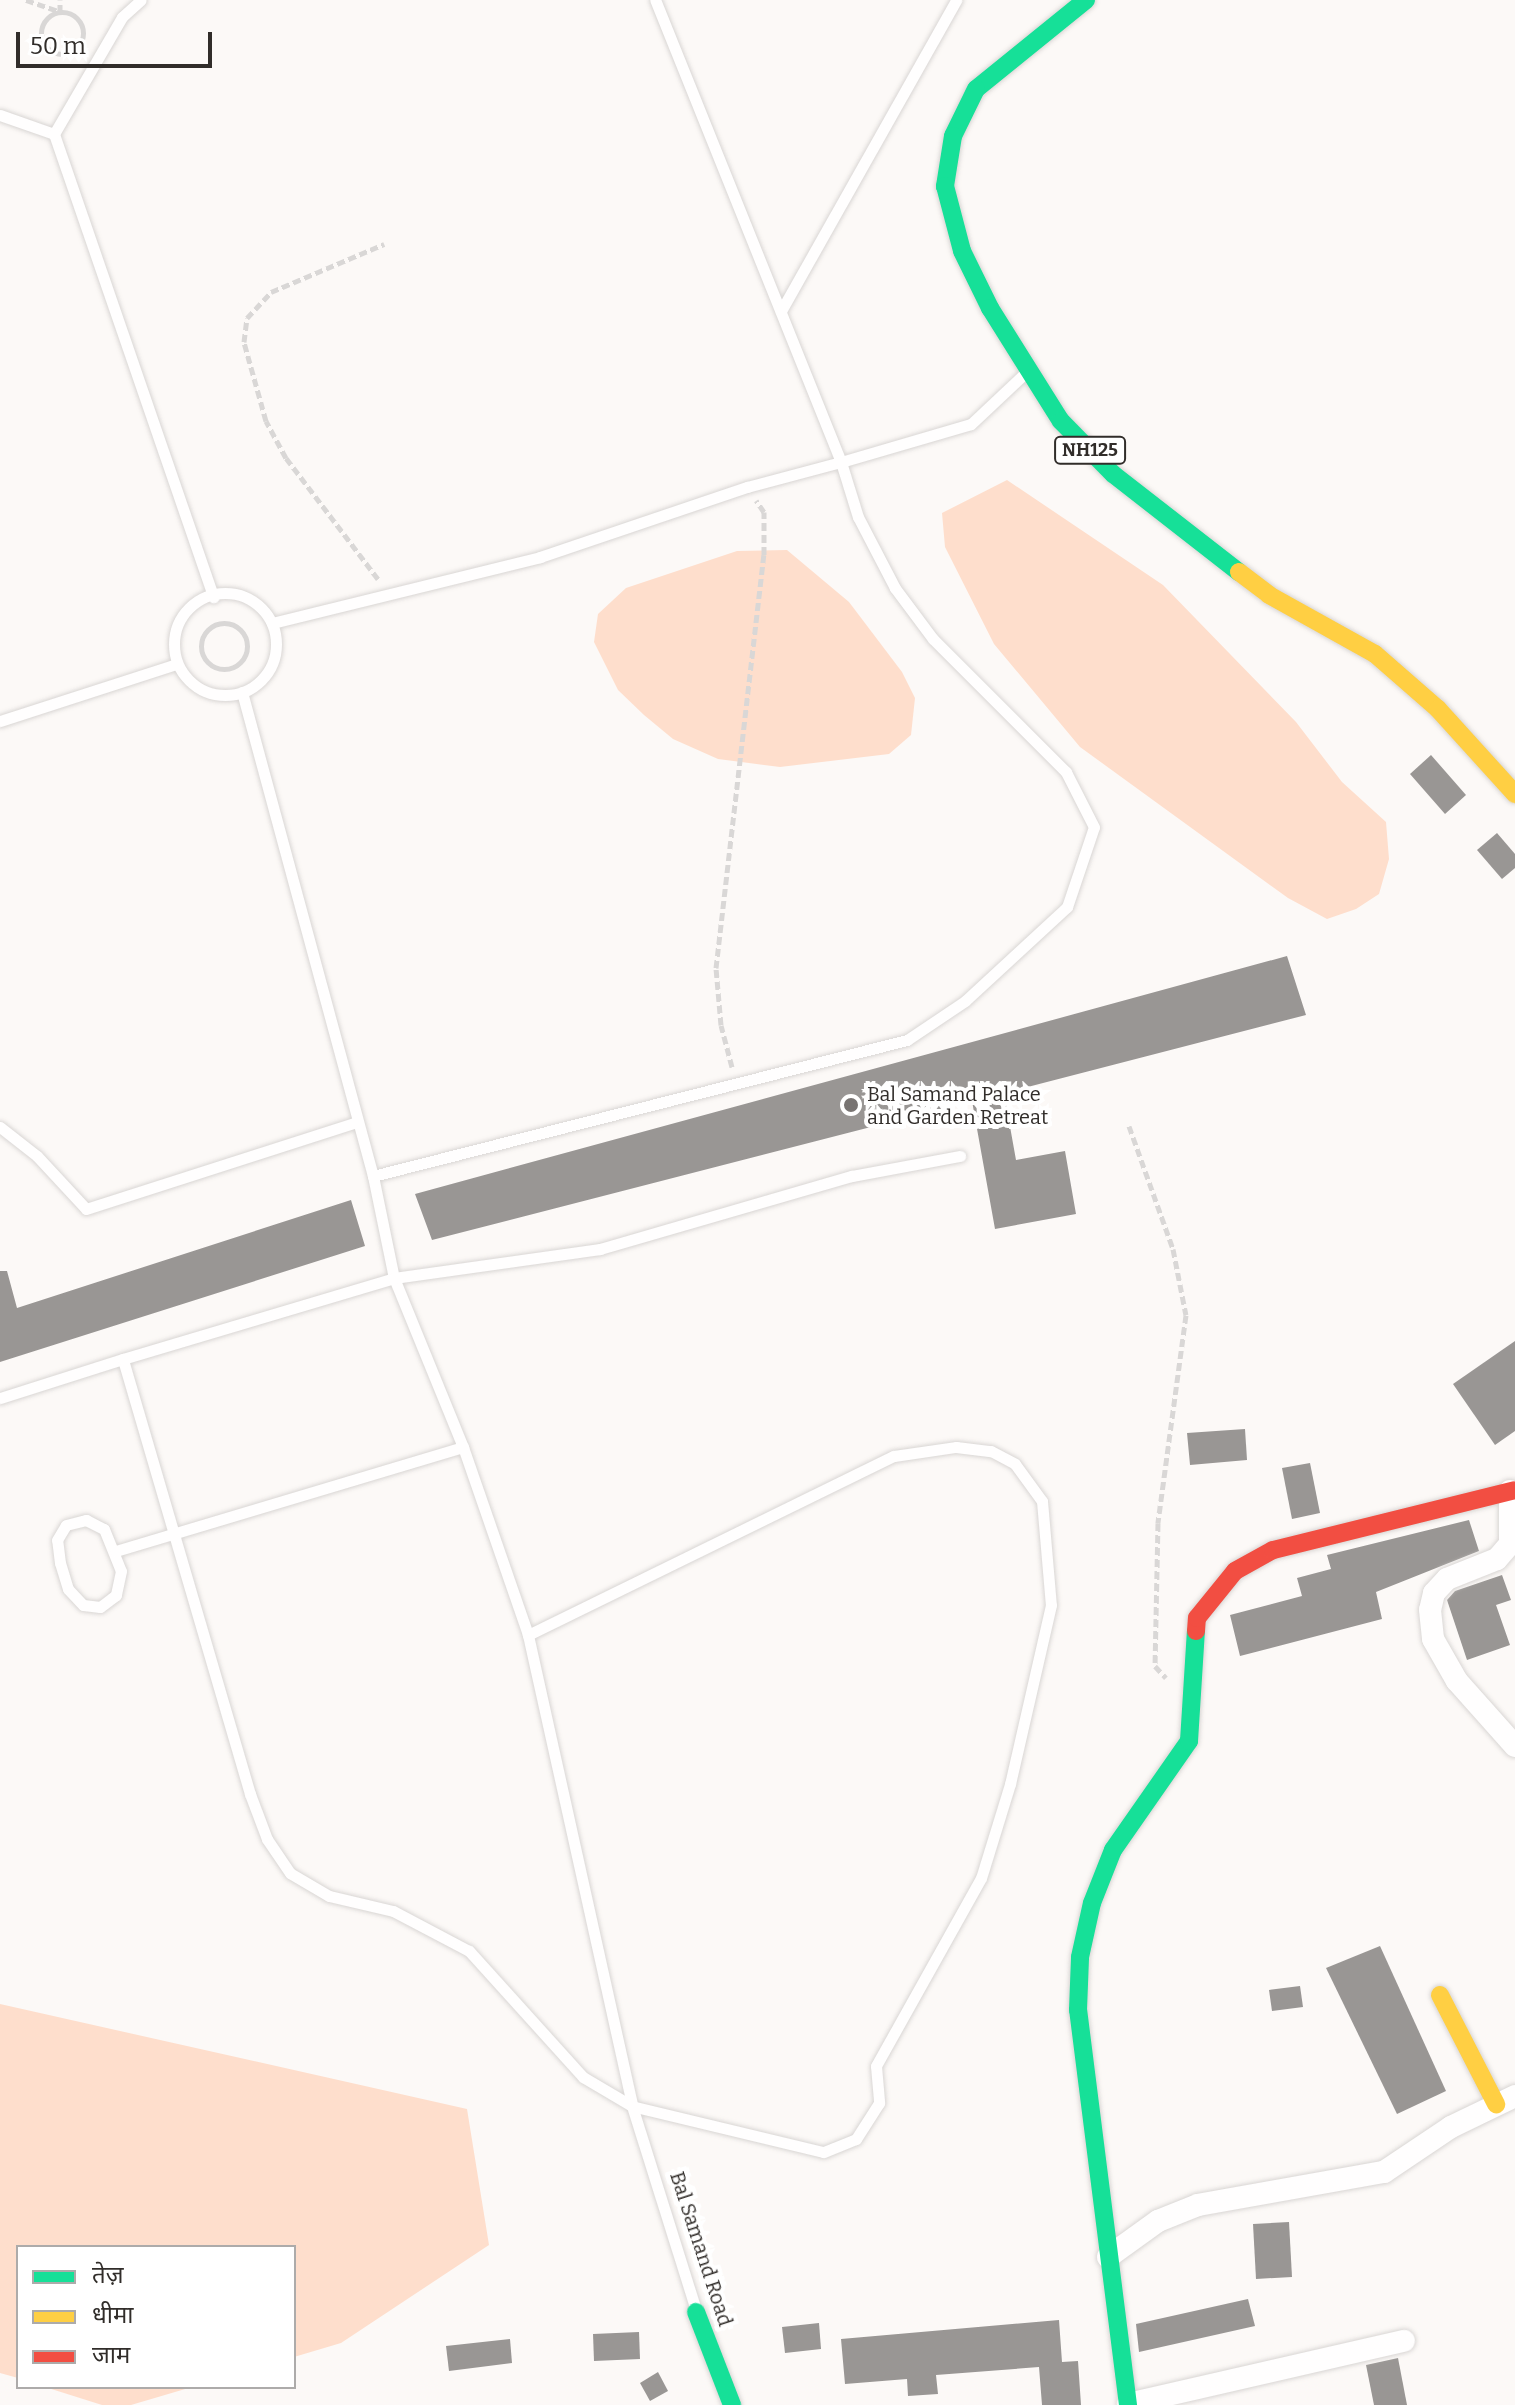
<!DOCTYPE html>
<html>
<head>
<meta charset="utf-8">
<style>
  body { margin:0 }
  #map { position:relative; width:1515px; height:2405px; overflow:hidden; background:#fcf9f7; font-family:Bitter,"Noto Sans Devanagari",serif }
  div>[style] { position:absolute }
  .green>* { inset:0; background:#fedecc }
  .building>* { inset:0; background:#999694 }
  .path>* { height:5px; margin-top:-2.5px; transform-origin:0; background:repeating-linear-gradient(90deg,#d9d7d6 0 8px,transparent 0 12px) }
  .path>.ring { margin:-2.5px; padding:0; box-sizing:content-box; background:none; border:5px solid #d9d7d6; border-radius:50% }
  .roads { filter:drop-shadow(0 0 2px #d9d6d4) drop-shadow(0 0 2px #d9d6d4) }
  .lane>* { height:11px; margin:-5.5px; padding:0 5.5px; transform-origin:5.5px; border-radius:5.5px; background:#fffefe }
  .lane>.ring { margin:-5.5px; padding:0; box-sizing:content-box; background:none; border:11px solid #fffefe; border-radius:50% }
  .street>* { height:22px; margin:-11px; padding:0 11px; transform-origin:11px; border-radius:11px; background:#fffefe }
  .fast>* { height:18px; margin:-9px; padding:0 9px; transform-origin:9px; border-radius:9px; background:#16e098 }
  .slow>* { height:18px; margin:-9px; padding:0 9px; transform-origin:9px; border-radius:9px; background:#ffcf43 }
  .jam>* { height:18px; margin:-9px; padding:0 9px; transform-origin:9px; border-radius:9px; background:#f24e42 }
  .dots>* { width:22px; height:22px; translate:-50% -50%; box-sizing:border-box; border:4px solid #fff; border-radius:50% }
  span { translate:-50% -50%; white-space:nowrap; text-align:center; line-height:1.15; -webkit-text-stroke:8px #fff; paint-order:stroke }
  .shield-label span { padding:2px 6px; background:#fff; border:2px solid; border-radius:6px; -webkit-text-stroke-width:0 }
  .shield-label { font-size:18px; color:#312d2a; font-weight:700 }
  .poi-label { font-size:20px; color:#312d2a }
  .left { translate:0 -50%; text-align:left }
  .street-label { font-size:20px; color:#312d2a }
  .legend { position:absolute; left:16px; top:2245px; width:280px; height:144px; box-sizing:border-box; background:#fff; border:2px solid #adabaa; margin:0; padding:10px 14px; list-style:none; font-size:24px; color:#312d2a }
  .legend li { display:flex; align-items:center; gap:16px; height:40px }
  .legend b { width:40px; border:2px solid #adabaa }
  .scale { position:absolute; left:16px; top:32px; width:196px; height:36px; box-sizing:border-box; border:4px solid #312d2a; border-top:0; padding-left:10px; font-size:24px; line-height:28px; white-space:nowrap; color:#312d2a; -webkit-text-stroke:6px #fff; paint-order:stroke }
</style>
</head>
<body>
<div id="map">
  <div class="green">
    <div style="clip-path:polygon(1007px 480px,1163px 585px,1296px 722px,1342px 782px,1386px 822px,1389px 859px,1379px 894px,1356px 909px,1327px 919px,1288px 898px,1080px 747px,994px 644px,945px 547px,942px 513px)"></div>
    <div style="clip-path:polygon(787px 550px,849px 602px,902px 672px,915px 698px,911px 735px,889px 754px,780px 767px,718px 759px,673px 739px,644px 715px,618px 690px,594px 642px,598px 614px,626px 588px,737px 551px)"></div>
    <div style="clip-path:polygon(0 2004px,467px 2109px,489px 2245px,341px 2343px,294px 2357px,294px 2247px,18px 2247px,18px 2378px,0 2373px)"></div>
    <div style="clip-path:polygon(45px 2387px,192px 2387px,131px 2405px,102px 2405px)"></div>
  </div>
  <div class="building">
    <div style="clip-path:polygon(1431px 755px,1466px 795px,1445px 814px,1410px 774px)"></div>
    <div style="clip-path:polygon(1497px 833px,1515px 854px,1515px 868px,1502px 879px,1477px 850px)"></div>
    <div style="clip-path:polygon(1287px 956px,1306px 1015px,1004px 1093px,1016px 1160px,1065px 1151px,1076px 1214px,995px 1229px,972px 1101px,432px 1240px,415px 1194px)"></div>
    <div style="clip-path:polygon(351px 1200px,365px 1246px,0 1362px,0 1271px,7px 1271px,17px 1308px)"></div>
    <div style="clip-path:polygon(1515px 1341px,1515px 1431px,1495px 1445px,1453px 1384px)"></div>
    <div style="clip-path:polygon(1245px 1429px,1247px 1460px,1190px 1465px,1187px 1433px)"></div>
    <div style="clip-path:polygon(1310px 1463px,1320px 1513px,1292px 1519px,1282px 1468px)"></div>
    <div style="clip-path:polygon(1469px 1520px,1479px 1551px,1376px 1592px,1382px 1619px,1240px 1656px,1230px 1615px,1302px 1596px,1297px 1578px,1331px 1569px,1327px 1555px)"></div>
    <div style="clip-path:polygon(1502px 1575px,1511px 1600px,1496px 1605px,1510px 1645px,1467px 1660px,1447px 1600px,1455px 1591px)"></div>
    <div style="clip-path:polygon(1380px 1946px,1446px 2091px,1397px 2114px,1326px 1968px)"></div>
    <div style="clip-path:polygon(1300px 1986px,1303px 2007px,1272px 2011px,1269px 1990px)"></div>
    <div style="clip-path:polygon(1289px 2222px,1292px 2277px,1256px 2279px,1253px 2224px)"></div>
    <div style="clip-path:polygon(1248px 2299px,1255px 2326px,1139px 2352px,1136px 2324px)"></div>
    <div style="clip-path:polygon(1059px 2320px,1062px 2362px,1078px 2361px,1081px 2405px,1042px 2405px,1039px 2367px,936px 2375px,938px 2394px,908px 2396px,907px 2379px,845px 2384px,841px 2339px)"></div>
    <div style="clip-path:polygon(819px 2323px,821px 2349px,785px 2353px,782px 2327px)"></div>
    <div style="clip-path:polygon(639px 2332px,640px 2359px,594px 2361px,593px 2334px)"></div>
    <div style="clip-path:polygon(510px 2339px,512px 2363px,449px 2371px,446px 2346px)"></div>
    <div style="clip-path:polygon(1398px 2358px,1407px 2405px,1374px 2405px,1366px 2365px)"></div>
    <div style="clip-path:polygon(658px 2372px,668px 2391px,650px 2401px,640px 2383px)"></div>
  </div>
  <div class="path">
    <div style="left:26px;top:0;width:36px;rotate:19deg"></div>
    <div style="left:60px;top:12px;width:12px;rotate:-90deg"></div>
    <div class="ring" style="left:41px;top:12px;width:37px;height:37px"></div>
    <div style="left:378px;top:579px;width:152px;rotate:-127.2deg"></div>
    <div style="left:286px;top:458px;width:42px;rotate:-118.4deg"></div>
    <div style="left:266px;top:421px;width:82px;rotate:-105.6deg"></div>
    <div style="left:244px;top:342px;width:24px;rotate:-83deg"></div>
    <div style="left:247px;top:318px;width:35px;rotate:-47deg"></div>
    <div style="left:271px;top:292px;width:123px;rotate:-23deg"></div>
    <div class="ring" style="left:201px;top:623px;width:41px;height:41px"></div>
    <div style="left:732px;top:1067px;width:43px;rotate:-104.7deg"></div>
    <div style="left:721px;top:1025px;width:57px;rotate:-95deg"></div>
    <div style="left:716px;top:968px;width:416px;rotate:-83.4deg"></div>
    <div style="left:764px;top:555px;width:43px;rotate:-90deg"></div>
    <div style="left:764px;top:512px;width:14px;rotate:-124deg"></div>
    <div style="left:1129px;top:1126px;width:131px;rotate:70.3deg"></div>
    <div style="left:1173px;top:1249px;width:67px;rotate:78.9deg"></div>
    <div style="left:1186px;top:1315px;width:210px;rotate:97.7deg"></div>
    <div style="left:1158px;top:1523px;width:143px;rotate:91.2deg"></div>
    <div style="left:1155px;top:1666px;width:16px;rotate:47deg"></div>
  </div>
  <div class="roads">
    <div class="lane">
      <div style="left:0;top:115px;width:57px;rotate:19.4deg"></div>
      <div style="left:54px;top:134px;width:135px;rotate:-59.8deg"></div>
      <div style="left:122px;top:17px;width:25px;rotate:-42deg"></div>
      <div style="left:54px;top:134px;width:490px;rotate:71deg"></div>
      <div style="left:781px;top:311px;width:357px;rotate:-60.6deg"></div>
      <div class="ring" style="left:174px;top:593px;width:91px;height:91px"></div>
      <div style="left:272px;top:623px;width:276px;rotate:-13.8deg"></div>
      <div style="left:540px;top:557px;width:219px;rotate:-18.7deg"></div>
      <div style="left:747px;top:487px;width:97px;rotate:-14.9deg"></div>
      <div style="left:841px;top:462px;width:498px;rotate:-111.9deg"></div>
      <div style="left:242px;top:692px;width:501px;rotate:74.86deg"></div>
      <div style="left:373px;top:1176px;width:104px;rotate:78.4deg"></div>
      <div style="left:394px;top:1278px;width:183px;rotate:67.8deg"></div>
      <div style="left:463px;top:1447px;width:199px;rotate:70.9deg"></div>
      <div style="left:528px;top:1635px;width:482px;rotate:77.5deg"></div>
      <div style="left:632px;top:2106px;width:214px;rotate:72.6deg"></div>
      <div style="left:0;top:721px;width:186px;rotate:-17.9deg"></div>
      <div style="left:0;top:1127px;width:47px;rotate:38.1deg"></div>
      <div style="left:37px;top:1156px;width:72px;rotate:47.2deg"></div>
      <div style="left:86px;top:1209px;width:285px;rotate:-17.8deg"></div>
      <div style="left:373px;top:1176px;width:551px;rotate:-14.29deg"></div>
      <div style="left:907px;top:1040px;width:70px;rotate:-33.9deg"></div>
      <div style="left:965px;top:1001px;width:139px;rotate:-42.7deg"></div>
      <div style="left:1067px;top:907px;width:84px;rotate:-71.4deg"></div>
      <div style="left:1094px;top:827px;width:62px;rotate:-117deg"></div>
      <div style="left:1066px;top:772px;width:188px;rotate:-135deg"></div>
      <div style="left:933px;top:639px;width:64px;rotate:-126.7deg"></div>
      <div style="left:895px;top:588px;width:80px;rotate:-117.5deg"></div>
      <div style="left:858px;top:517px;width:58px;rotate:-107.2deg"></div>
      <div style="left:841px;top:462px;width:135px;rotate:-16.3deg"></div>
      <div style="left:971px;top:424px;width:73px;rotate:-43.3deg"></div>
      <div style="left:0;top:1398px;width:129px;rotate:-17.6deg"></div>
      <div style="left:86px;top:1520px;width:20px;rotate:27deg"></div>
      <div style="left:104px;top:1529px;width:45px;rotate:68deg"></div>
      <div style="left:121px;top:1571px;width:25px;rotate:102deg"></div>
      <div style="left:116px;top:1595px;width:20px;rotate:143deg"></div>
      <div style="left:100px;top:1607px;width:17px;rotate:-173deg"></div>
      <div style="left:83px;top:1605px;width:22px;rotate:-133deg"></div>
      <div style="left:68px;top:1589px;width:27px;rotate:-107deg"></div>
      <div style="left:60px;top:1563px;width:23px;rotate:-97deg"></div>
      <div style="left:57px;top:1540px;width:17px;rotate:-59deg"></div>
      <div style="left:66px;top:1525px;width:21px;rotate:-14deg"></div>
      <div style="left:116px;top:1551px;width:362px;rotate:-16.7deg"></div>
      <div style="left:528px;top:1635px;width:407px;rotate:-26.1deg"></div>
      <div style="left:894px;top:1456px;width:63px;rotate:-8.3deg"></div>
      <div style="left:956px;top:1447px;width:35px;rotate:7deg"></div>
      <div style="left:991px;top:1451px;width:27px;rotate:28deg"></div>
      <div style="left:1015px;top:1464px;width:46px;rotate:53.9deg"></div>
      <div style="left:1042px;top:1501px;width:104px;rotate:85.1deg"></div>
      <div style="left:1051px;top:1605px;width:184px;rotate:102.9deg"></div>
      <div style="left:1010px;top:1784px;width:98px;rotate:107.1deg"></div>
      <div style="left:981px;top:1878px;width:215px;rotate:119.2deg"></div>
      <div style="left:876px;top:2066px;width:37px;rotate:85deg"></div>
      <div style="left:879px;top:2103px;width:43px;rotate:122.6deg"></div>
      <div style="left:856px;top:2139px;width:35px;rotate:158deg"></div>
      <div style="left:823px;top:2152px;width:196px;rotate:-166.5deg"></div>
      <div style="left:632px;top:2106px;width:57px;rotate:-149.4deg"></div>
      <div style="left:583px;top:2077px;width:170px;rotate:-132.1deg"></div>
      <div style="left:469px;top:1951px;width:86px;rotate:-152.2deg"></div>
      <div style="left:393px;top:1911px;width:66px;rotate:-166.8deg"></div>
      <div style="left:329px;top:1896px;width:45px;rotate:-149.5deg"></div>
      <div style="left:290px;top:1873px;width:41px;rotate:-124.1deg"></div>
      <div style="left:267px;top:1839px;width:48px;rotate:-110.7deg"></div>
      <div style="left:250px;top:1794px;width:453px;rotate:-106.3deg"></div>
      <div style="left:123px;top:1359px;width:283px;rotate:-16.6deg"></div>
      <div style="left:394px;top:1278px;width:208px;rotate:-8deg"></div>
      <div style="left:600px;top:1249px;width:262px;rotate:-16.2deg"></div>
      <div style="left:852px;top:1176px;width:110px;rotate:-10.5deg"></div>
    </div>
    <div class="street">
      <div style="left:1510px;top:1491px;width:53px;rotate:90deg"></div>
      <div style="left:1510px;top:1544px;width:20px;rotate:131deg"></div>
      <div style="left:1497px;top:1559px;width:54px;rotate:158.2deg"></div>
      <div style="left:1447px;top:1579px;width:19px;rotate:133deg"></div>
      <div style="left:1434px;top:1593px;width:17px;rotate:103deg"></div>
      <div style="left:1430px;top:1610px;width:29px;rotate:84deg"></div>
      <div style="left:1433px;top:1639px;width:48px;rotate:60.3deg"></div>
      <div style="left:1457px;top:1681px;width:87px;rotate:48.3deg"></div>
      <div style="left:1108px;top:2257px;width:62px;rotate:-35.8deg"></div>
      <div style="left:1158px;top:2221px;width:43px;rotate:-21.8deg"></div>
      <div style="left:1198px;top:2205px;width:189px;rotate:-10.1deg"></div>
      <div style="left:1384px;top:2172px;width:81px;rotate:-33.9deg"></div>
      <div style="left:1451px;top:2127px;width:71px;rotate:-25.8deg"></div>
      <div style="left:1128px;top:2404px;width:283px;rotate:-12.9deg"></div>
    </div>
    <div class="fast">
      <div style="left:1086px;top:0;width:141px;rotate:141deg"></div>
      <div style="left:976px;top:89px;width:52px;rotate:116.1deg"></div>
      <div style="left:953px;top:136px;width:51px;rotate:99.1deg"></div>
      <div style="left:945px;top:186px;width:67px;rotate:75.3deg"></div>
      <div style="left:962px;top:251px;width:64px;rotate:63.8deg"></div>
      <div style="left:990px;top:308px;width:133px;rotate:57.9deg"></div>
      <div style="left:1061px;top:421px;width:74px;rotate:45.5deg"></div>
      <div style="left:1113px;top:474px;width:160px;rotate:37.9deg"></div>
      <div style="left:696px;top:2312px;width:100px;rotate:68.8deg"></div>
      <div style="left:1128px;top:2405px;width:398px;rotate:-97.2deg"></div>
      <div style="left:1078px;top:2010px;width:53px;rotate:-87.8deg"></div>
      <div style="left:1080px;top:1957px;width:55px;rotate:-77.5deg"></div>
      <div style="left:1092px;top:1903px;width:57px;rotate:-68.4deg"></div>
      <div style="left:1113px;top:1850px;width:133px;rotate:-55.1deg"></div>
      <div style="left:1189px;top:1741px;width:110px;rotate:-86.4deg"></div>
    </div>
    <div class="slow">
      <div style="left:1239px;top:572px;width:38px;rotate:37deg"></div>
      <div style="left:1269px;top:595px;width:121px;rotate:29.1deg"></div>
      <div style="left:1375px;top:654px;width:84px;rotate:41.1deg"></div>
      <div style="left:1438px;top:709px;width:115px;rotate:47.8deg"></div>
      <div style="left:1440px;top:1995px;width:123px;rotate:62.8deg"></div>
    </div>
    <div class="jam">
      <div style="left:1196px;top:1631px;width:13px;rotate:-86deg"></div>
      <div style="left:1197px;top:1618px;width:60px;rotate:-51deg"></div>
      <div style="left:1235px;top:1571px;width:43px;rotate:-28.9deg"></div>
      <div style="left:1273px;top:1550px;width:249px;rotate:-13.9deg"></div>
    </div>
  </div>
  <div class="dots">
    <div style="left:851px;top:1105px;background:#787472"></div>
  </div>
  <div class="shield-label">
    <span style="left:1090px;top:450px">NH125</span>
  </div>
  <div class="poi-label">
    <span class="left" style="left:867px;top:1106px">Bal Samand Palace<br>and Garden Retreat</span>
  </div>
  <div class="street-label">
    <span style="left:701px;top:2249px;rotate:72deg">Bal Samand Road</span>
  </div>
  <ul class="legend">
  <li><b style="height:10px;background:#16e098"></b>तेज़</li>
  <li><b style="height:10px;background:#ffcf43"></b>धीमा</li>
  <li><b style="height:10px;background:#f24e42"></b>जाम</li>
  </ul>
  <div class="scale">50 m</div>
</div>
</body>
</html>
